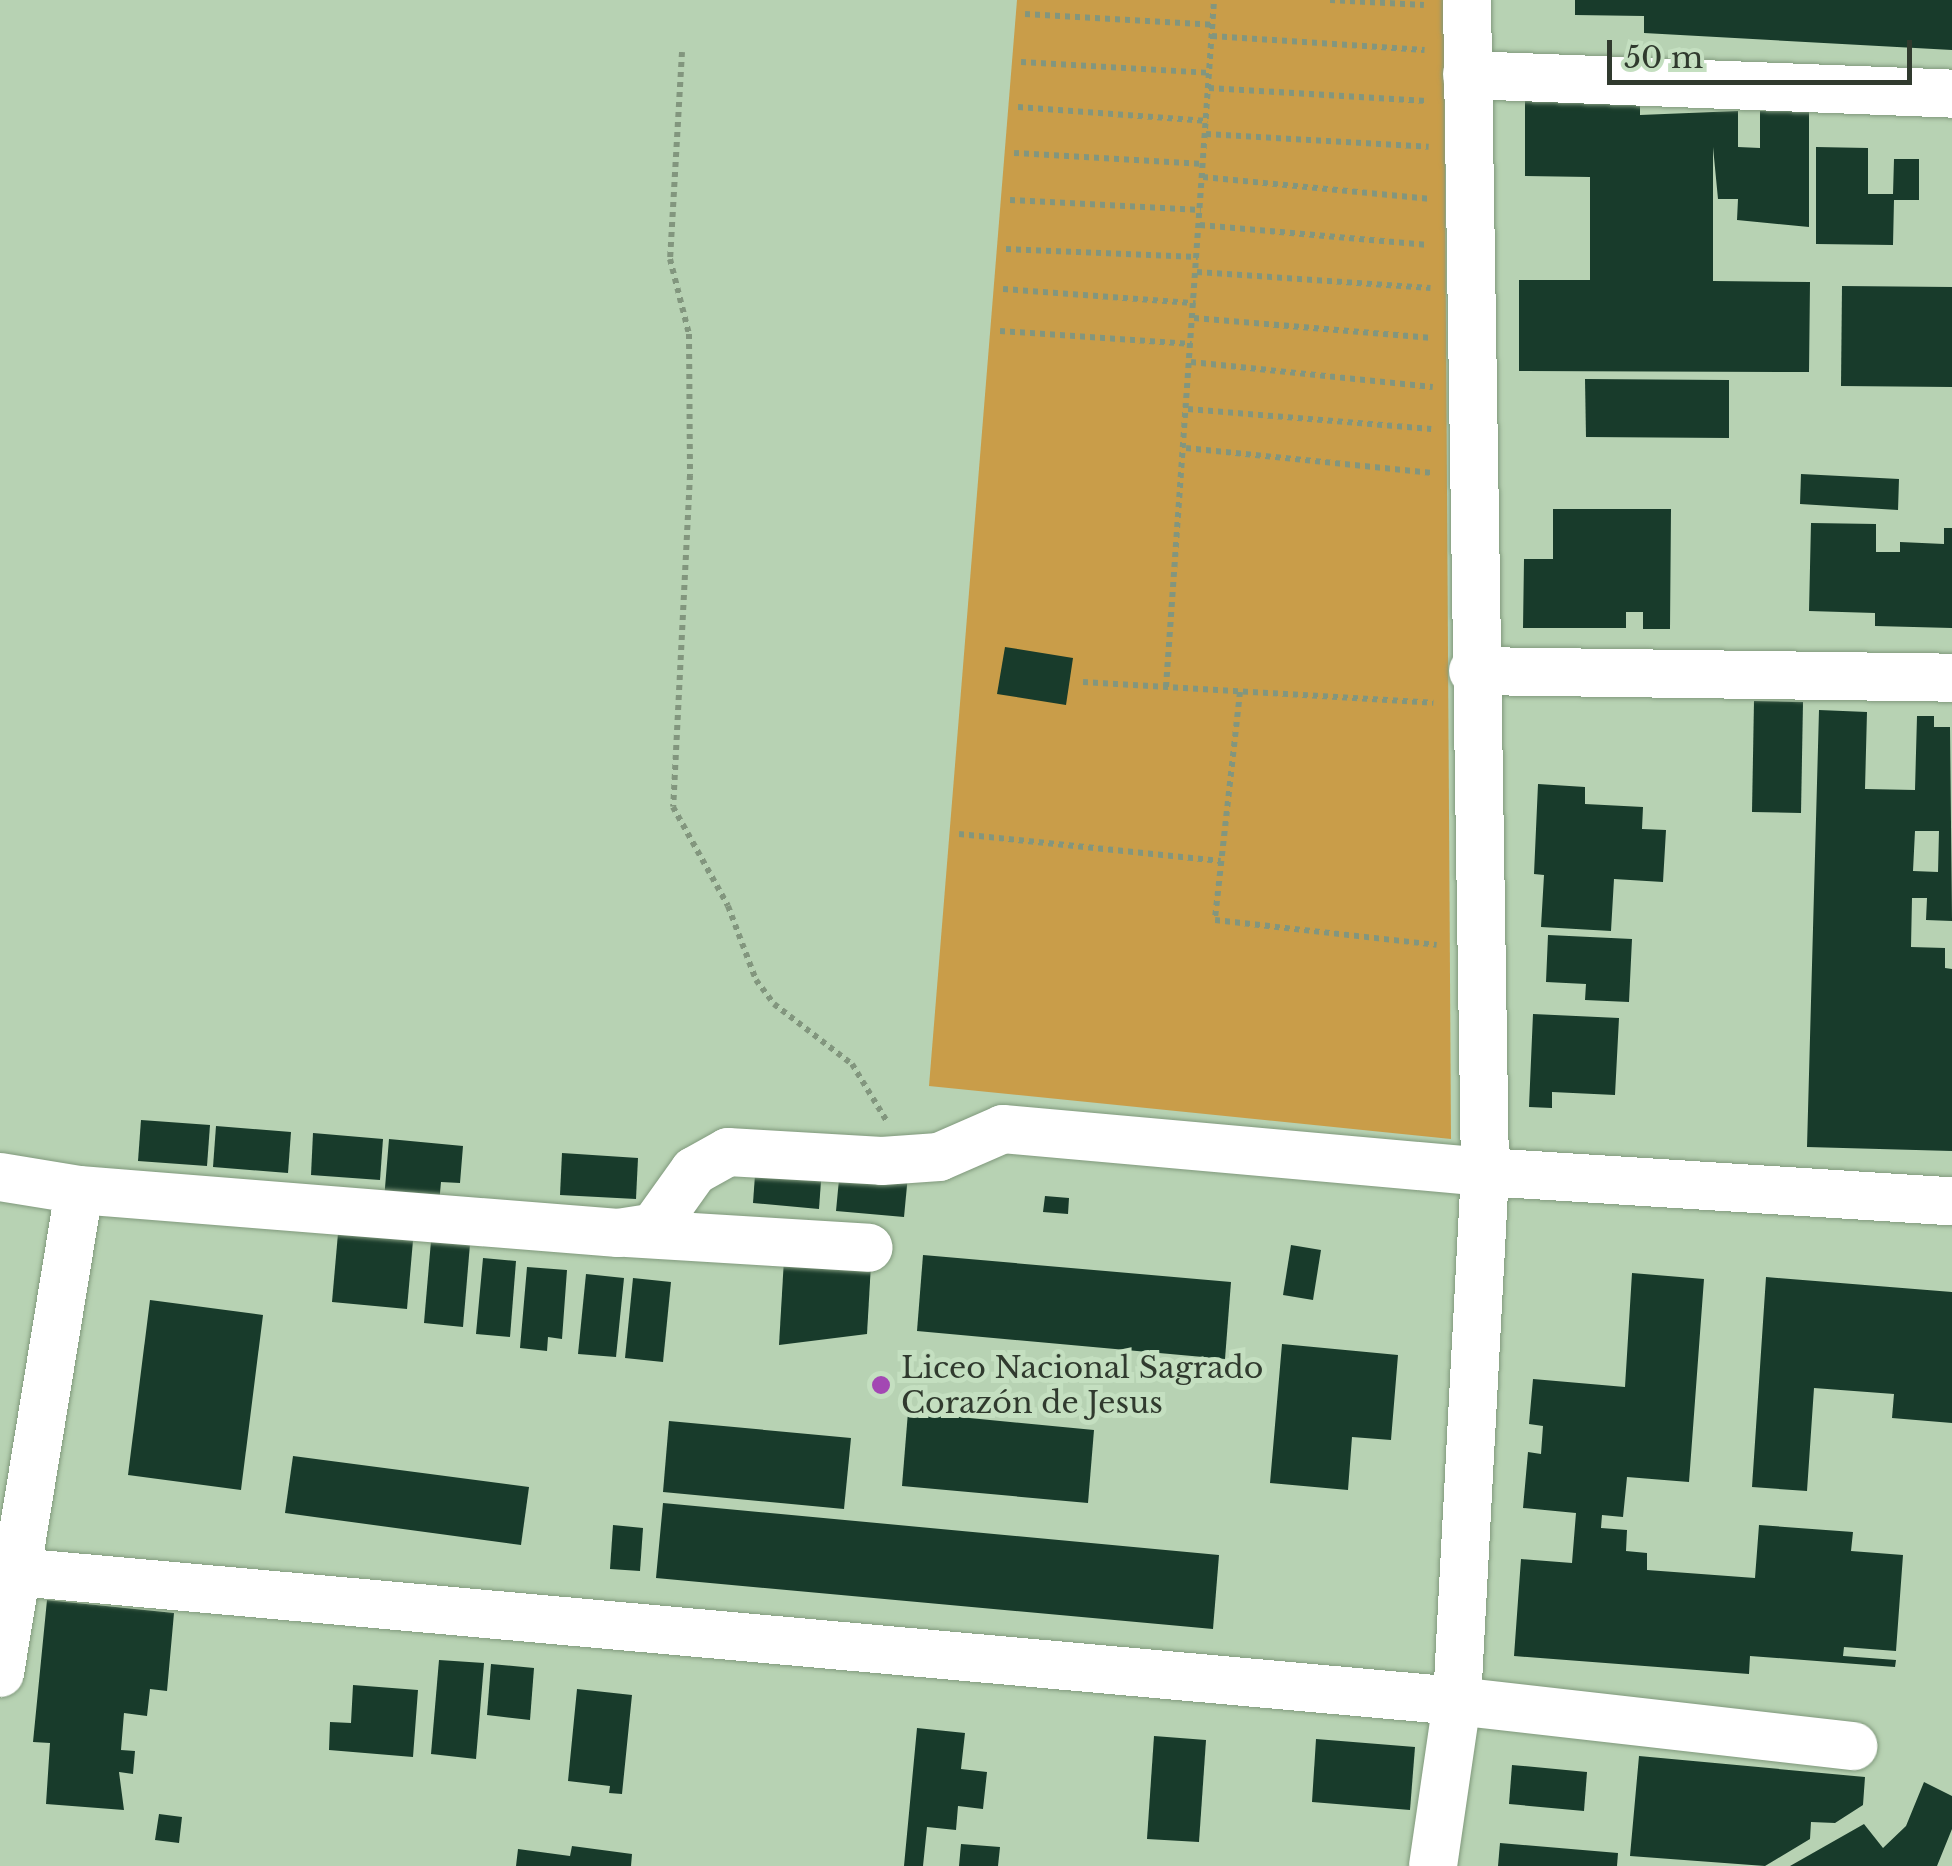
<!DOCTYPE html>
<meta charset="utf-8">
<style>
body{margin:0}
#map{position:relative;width:1952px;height:1866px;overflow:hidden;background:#b7d2b3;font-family:"Libre Baskerville",serif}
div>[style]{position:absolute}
.green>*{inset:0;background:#c99d49}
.building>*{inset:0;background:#183b2b}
.path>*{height:6px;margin-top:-3px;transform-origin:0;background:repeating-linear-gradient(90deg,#82967e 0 5px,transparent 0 10px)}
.roads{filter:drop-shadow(0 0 2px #80997c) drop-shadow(0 0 2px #80997c)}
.minor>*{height:48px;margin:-24px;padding:0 24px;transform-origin:24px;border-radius:24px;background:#fff}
.dots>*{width:28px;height:28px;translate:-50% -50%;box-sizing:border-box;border:5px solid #c4dfc0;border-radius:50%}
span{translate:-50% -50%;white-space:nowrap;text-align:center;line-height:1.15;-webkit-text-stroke:10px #c4dfc0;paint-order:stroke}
.poi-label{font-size:30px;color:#303a2e}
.left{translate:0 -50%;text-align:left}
.scale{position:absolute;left:1607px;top:40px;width:305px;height:45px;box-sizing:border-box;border:5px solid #303a2e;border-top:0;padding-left:12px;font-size:30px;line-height:35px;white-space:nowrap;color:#303a2e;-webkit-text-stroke:8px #c4dfc0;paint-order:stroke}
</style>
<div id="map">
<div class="green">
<i style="clip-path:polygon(1017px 0,1444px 0,1451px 1139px,929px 1086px)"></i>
</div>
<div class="building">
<i style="clip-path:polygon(1575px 0,1952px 0,1952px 50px,1644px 33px,1644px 16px,1575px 15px)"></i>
<i style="clip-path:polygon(1525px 91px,1640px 92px,1640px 115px,1738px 111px,1738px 147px,1760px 148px,1760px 111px,1809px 111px,1809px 227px,1737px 220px,1738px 199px,1718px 199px,1713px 147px,1713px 281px,1810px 282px,1809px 372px,1519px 371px,1519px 280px,1590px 280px,1590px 177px,1525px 176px)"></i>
<i style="clip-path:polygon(1816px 147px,1868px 148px,1868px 194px,1893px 194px,1894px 159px,1919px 159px,1919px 200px,1894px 200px,1893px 245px,1816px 244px)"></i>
<i style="clip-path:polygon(1842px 286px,1952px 287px,1952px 387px,1841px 386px)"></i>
<i style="clip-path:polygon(1585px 379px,1729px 380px,1729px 438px,1586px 437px)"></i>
<i style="clip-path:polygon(1801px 474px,1899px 479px,1898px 510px,1800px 504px)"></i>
<i style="clip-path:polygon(1553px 509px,1671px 509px,1670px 629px,1643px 629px,1643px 612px,1626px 612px,1626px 628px,1523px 628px,1524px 559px,1553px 559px)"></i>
<i style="clip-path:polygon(1811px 523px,1876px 524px,1876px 552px,1900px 552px,1900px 542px,1944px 544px,1944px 528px,1952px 528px,1952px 628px,1875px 626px,1875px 613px,1809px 611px)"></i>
<i style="clip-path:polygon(1005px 647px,1073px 658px,1066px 705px,997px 694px)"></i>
<i style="clip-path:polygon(1754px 701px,1803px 702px,1801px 813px,1752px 812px)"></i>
<i style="clip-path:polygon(evenodd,1819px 710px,1867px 712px,1865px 789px,1915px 790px,1917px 716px,1934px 716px,1934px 727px,1950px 727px,1952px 921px,1926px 920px,1927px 898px,1912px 898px,1911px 947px,1945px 948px,1945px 968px,1952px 969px,1952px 1151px,1807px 1147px,1819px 710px,1915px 831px,1939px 831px,1938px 872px,1913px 871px,1915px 831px)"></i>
<i style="clip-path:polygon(1538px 784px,1585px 787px,1585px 804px,1643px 807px,1642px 829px,1666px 830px,1663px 882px,1614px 879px,1611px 931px,1541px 927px,1544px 875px,1534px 874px)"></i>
<i style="clip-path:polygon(1548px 935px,1632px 939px,1629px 1002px,1585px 1000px,1586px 984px,1546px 982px)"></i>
<i style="clip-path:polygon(1533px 1014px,1619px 1018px,1615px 1095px,1552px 1092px,1552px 1108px,1529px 1107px)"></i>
<i style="clip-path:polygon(141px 1120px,210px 1125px,207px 1166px,138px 1161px)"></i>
<i style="clip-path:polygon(216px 1126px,291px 1132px,288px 1173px,213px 1167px)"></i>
<i style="clip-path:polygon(313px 1133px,383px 1139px,380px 1180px,311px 1175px)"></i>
<i style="clip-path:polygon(389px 1139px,463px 1146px,460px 1183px,441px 1182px,439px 1204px,384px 1200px)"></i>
<i style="clip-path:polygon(562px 1153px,638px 1158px,636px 1199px,560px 1195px)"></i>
<i style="clip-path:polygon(756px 1161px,822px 1167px,819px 1209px,753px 1203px)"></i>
<i style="clip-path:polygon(840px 1169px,908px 1175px,904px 1217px,836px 1211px)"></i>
<i style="clip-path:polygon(1045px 1196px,1069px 1198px,1068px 1214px,1043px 1212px)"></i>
<i style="clip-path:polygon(339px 1222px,414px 1229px,407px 1309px,332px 1302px)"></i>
<i style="clip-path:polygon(431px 1241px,470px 1244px,463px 1327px,424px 1323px)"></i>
<i style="clip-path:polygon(1291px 1245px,1321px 1250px,1313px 1300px,1283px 1295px)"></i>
<i style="clip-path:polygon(923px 1255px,1231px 1282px,1225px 1359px,917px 1331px)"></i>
<i style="clip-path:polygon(483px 1258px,516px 1261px,510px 1337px,476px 1334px)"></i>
<i style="clip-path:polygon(784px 1259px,871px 1264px,867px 1334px,779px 1345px)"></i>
<i style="clip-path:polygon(527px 1267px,567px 1270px,562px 1339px,548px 1337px,547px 1351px,520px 1348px)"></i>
<i style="clip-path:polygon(1632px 1273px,1704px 1279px,1689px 1482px,1627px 1477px,1623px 1517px,1602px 1515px,1601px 1528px,1627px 1530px,1626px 1551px,1647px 1553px,1647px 1570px,1755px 1578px,1759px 1525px,1853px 1532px,1851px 1551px,1903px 1555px,1896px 1651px,1844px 1647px,1843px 1656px,1896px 1660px,1895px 1667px,1750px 1656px,1749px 1674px,1514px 1656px,1521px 1559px,1572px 1563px,1576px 1513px,1523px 1508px,1528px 1452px,1541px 1454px,1543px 1426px,1529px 1424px,1533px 1379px,1625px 1387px)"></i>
<i style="clip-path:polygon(586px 1274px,624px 1278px,616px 1357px,578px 1354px)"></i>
<i style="clip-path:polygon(1766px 1277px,1952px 1292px,1952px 1423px,1892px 1418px,1894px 1394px,1814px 1388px,1807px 1491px,1752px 1487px)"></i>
<i style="clip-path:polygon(633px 1278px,671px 1282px,663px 1362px,625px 1358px)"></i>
<i style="clip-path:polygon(150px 1300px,263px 1315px,241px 1490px,128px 1475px)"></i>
<i style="clip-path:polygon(1282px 1344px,1398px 1355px,1391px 1440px,1352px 1437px,1348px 1490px,1270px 1483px)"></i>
<i style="clip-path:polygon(908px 1412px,1094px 1430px,1088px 1503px,902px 1486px)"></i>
<i style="clip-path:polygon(669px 1421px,851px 1438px,844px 1509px,663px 1492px)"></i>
<i style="clip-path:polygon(293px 1456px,529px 1487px,521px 1545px,285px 1513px)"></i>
<i style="clip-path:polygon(663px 1503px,1219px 1555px,1213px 1629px,656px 1578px)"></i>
<i style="clip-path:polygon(613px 1525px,643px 1528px,640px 1571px,610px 1569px)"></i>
<i style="clip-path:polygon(47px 1600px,174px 1613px,167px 1691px,150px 1689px,147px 1716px,124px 1713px,121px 1750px,135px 1751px,133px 1774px,119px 1772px,124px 1810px,46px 1804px,50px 1743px,33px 1742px)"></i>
<i style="clip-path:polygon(439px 1660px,484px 1663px,476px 1759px,431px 1754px)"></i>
<i style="clip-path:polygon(491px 1664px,534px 1668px,530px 1720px,487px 1715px)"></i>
<i style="clip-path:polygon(353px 1685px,418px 1690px,413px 1757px,329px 1750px,330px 1722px,351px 1723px)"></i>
<i style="clip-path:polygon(577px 1689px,632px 1695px,622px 1794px,609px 1793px,610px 1786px,568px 1781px)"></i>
<i style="clip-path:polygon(917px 1728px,965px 1733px,961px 1769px,987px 1772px,983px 1809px,958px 1806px,956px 1830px,927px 1827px,923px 1866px,904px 1866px)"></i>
<i style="clip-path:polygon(1154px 1736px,1206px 1740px,1199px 1842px,1147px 1839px)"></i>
<i style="clip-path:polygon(1316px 1739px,1415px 1747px,1410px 1810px,1312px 1802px)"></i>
<i style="clip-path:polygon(1639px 1756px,1865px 1777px,1863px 1805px,1835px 1823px,1811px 1822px,1810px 1839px,1765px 1866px,1630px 1856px)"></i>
<i style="clip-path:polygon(1512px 1765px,1587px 1772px,1584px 1811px,1509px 1804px)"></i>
<i style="clip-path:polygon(1924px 1782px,1952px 1796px,1952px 1829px,1937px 1866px,1790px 1866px,1864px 1824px,1883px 1848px,1906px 1826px)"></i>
<i style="clip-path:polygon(159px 1814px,182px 1817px,179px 1843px,155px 1840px)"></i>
<i style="clip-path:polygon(1500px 1843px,1618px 1853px,1617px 1866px,1498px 1866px)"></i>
<i style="clip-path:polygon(961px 1844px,1000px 1847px,998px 1866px,959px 1866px)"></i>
<i style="clip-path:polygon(572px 1846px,632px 1854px,631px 1866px,516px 1866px,518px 1849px,570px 1856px)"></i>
</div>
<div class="path">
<i style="left:1330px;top:0;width:94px;rotate:3deg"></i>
<i style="left:1025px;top:14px;width:188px;rotate:3.3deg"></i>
<i style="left:1212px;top:36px;width:213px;rotate:3.8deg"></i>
<i style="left:682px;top:52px;width:207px;rotate:93.3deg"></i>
<i style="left:670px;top:259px;width:77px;rotate:75.8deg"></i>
<i style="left:689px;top:334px;width:141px;rotate:89.6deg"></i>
<i style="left:690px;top:475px;width:332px;rotate:92.9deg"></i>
<i style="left:673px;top:807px;width:113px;rotate:60.9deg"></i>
<i style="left:728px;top:906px;width:79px;rotate:69.3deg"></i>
<i style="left:756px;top:980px;width:30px;rotate:53deg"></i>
<i style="left:774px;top:1004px;width:98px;rotate:37.6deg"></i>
<i style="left:852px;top:1064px;width:66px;rotate:58.7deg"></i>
<i style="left:1021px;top:62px;width:189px;rotate:3.3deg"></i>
<i style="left:1209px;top:88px;width:218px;rotate:3.4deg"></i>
<i style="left:1018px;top:107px;width:190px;rotate:4.2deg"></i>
<i style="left:1206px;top:134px;width:223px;rotate:3.3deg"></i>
<i style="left:1014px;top:153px;width:190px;rotate:3.3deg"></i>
<i style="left:1203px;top:177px;width:229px;rotate:5.5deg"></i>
<i style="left:1010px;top:200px;width:191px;rotate:3deg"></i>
<i style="left:1200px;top:225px;width:229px;rotate:5deg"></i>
<i style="left:1006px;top:249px;width:192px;rotate:2.4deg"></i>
<i style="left:1197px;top:272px;width:234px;rotate:3.9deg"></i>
<i style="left:1003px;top:289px;width:193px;rotate:4.2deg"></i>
<i style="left:1194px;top:318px;width:239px;rotate:4.8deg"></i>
<i style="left:1000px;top:331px;width:192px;rotate:3.9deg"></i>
<i style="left:1191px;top:362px;width:243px;rotate:5.9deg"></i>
<i style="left:1188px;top:409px;width:244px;rotate:4.7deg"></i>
<i style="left:1186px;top:448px;width:248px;rotate:5.8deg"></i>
<i style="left:1083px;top:682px;width:351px;rotate:3.4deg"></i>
<i style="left:1166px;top:687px;width:689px;rotate:-86deg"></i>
<i style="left:1240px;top:692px;width:229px;rotate:96.3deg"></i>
<i style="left:1215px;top:920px;width:223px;rotate:6.4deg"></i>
<i style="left:959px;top:834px;width:263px;rotate:5.9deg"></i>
</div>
<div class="roads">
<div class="minor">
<i style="left:1467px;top:75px;width:485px;rotate:2.2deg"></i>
<i style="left:1473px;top:671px;width:479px;rotate:0.8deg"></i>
<i style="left:0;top:1177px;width:80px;rotate:9.3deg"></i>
<i style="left:79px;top:1190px;width:541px;rotate:4.56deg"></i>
<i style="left:618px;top:1233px;width:36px;rotate:-9deg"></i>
<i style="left:654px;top:1227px;width:69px;rotate:-54.5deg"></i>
<i style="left:694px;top:1171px;width:39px;rotate:-29deg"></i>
<i style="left:728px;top:1152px;width:154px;rotate:3.3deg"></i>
<i style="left:882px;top:1161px;width:57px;rotate:-4deg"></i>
<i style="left:939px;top:1157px;width:70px;rotate:-23.6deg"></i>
<i style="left:1003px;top:1129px;width:484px;rotate:5.1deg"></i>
<i style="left:1485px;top:1172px;width:468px;rotate:3.6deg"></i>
<i style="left:627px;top:1233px;width:242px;rotate:3.5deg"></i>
<i style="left:17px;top:1572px;width:1446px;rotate:5.12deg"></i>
<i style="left:1457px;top:1701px;width:399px;rotate:6.5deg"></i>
<i style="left:0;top:1673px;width:489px;rotate:-80.7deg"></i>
<i style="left:1433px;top:1866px;width:167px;rotate:-81.7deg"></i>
<i style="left:1457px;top:1701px;width:530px;rotate:-86.97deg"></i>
<i style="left:1485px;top:1172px;width:1172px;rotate:-90.88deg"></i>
</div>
</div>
<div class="dots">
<i style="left:881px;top:1385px;background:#a348b3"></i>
</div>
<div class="poi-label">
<span class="left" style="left:901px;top:1385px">Liceo Nacional Sagrado<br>Corazón de Jesus</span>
</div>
<div class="scale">50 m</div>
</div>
